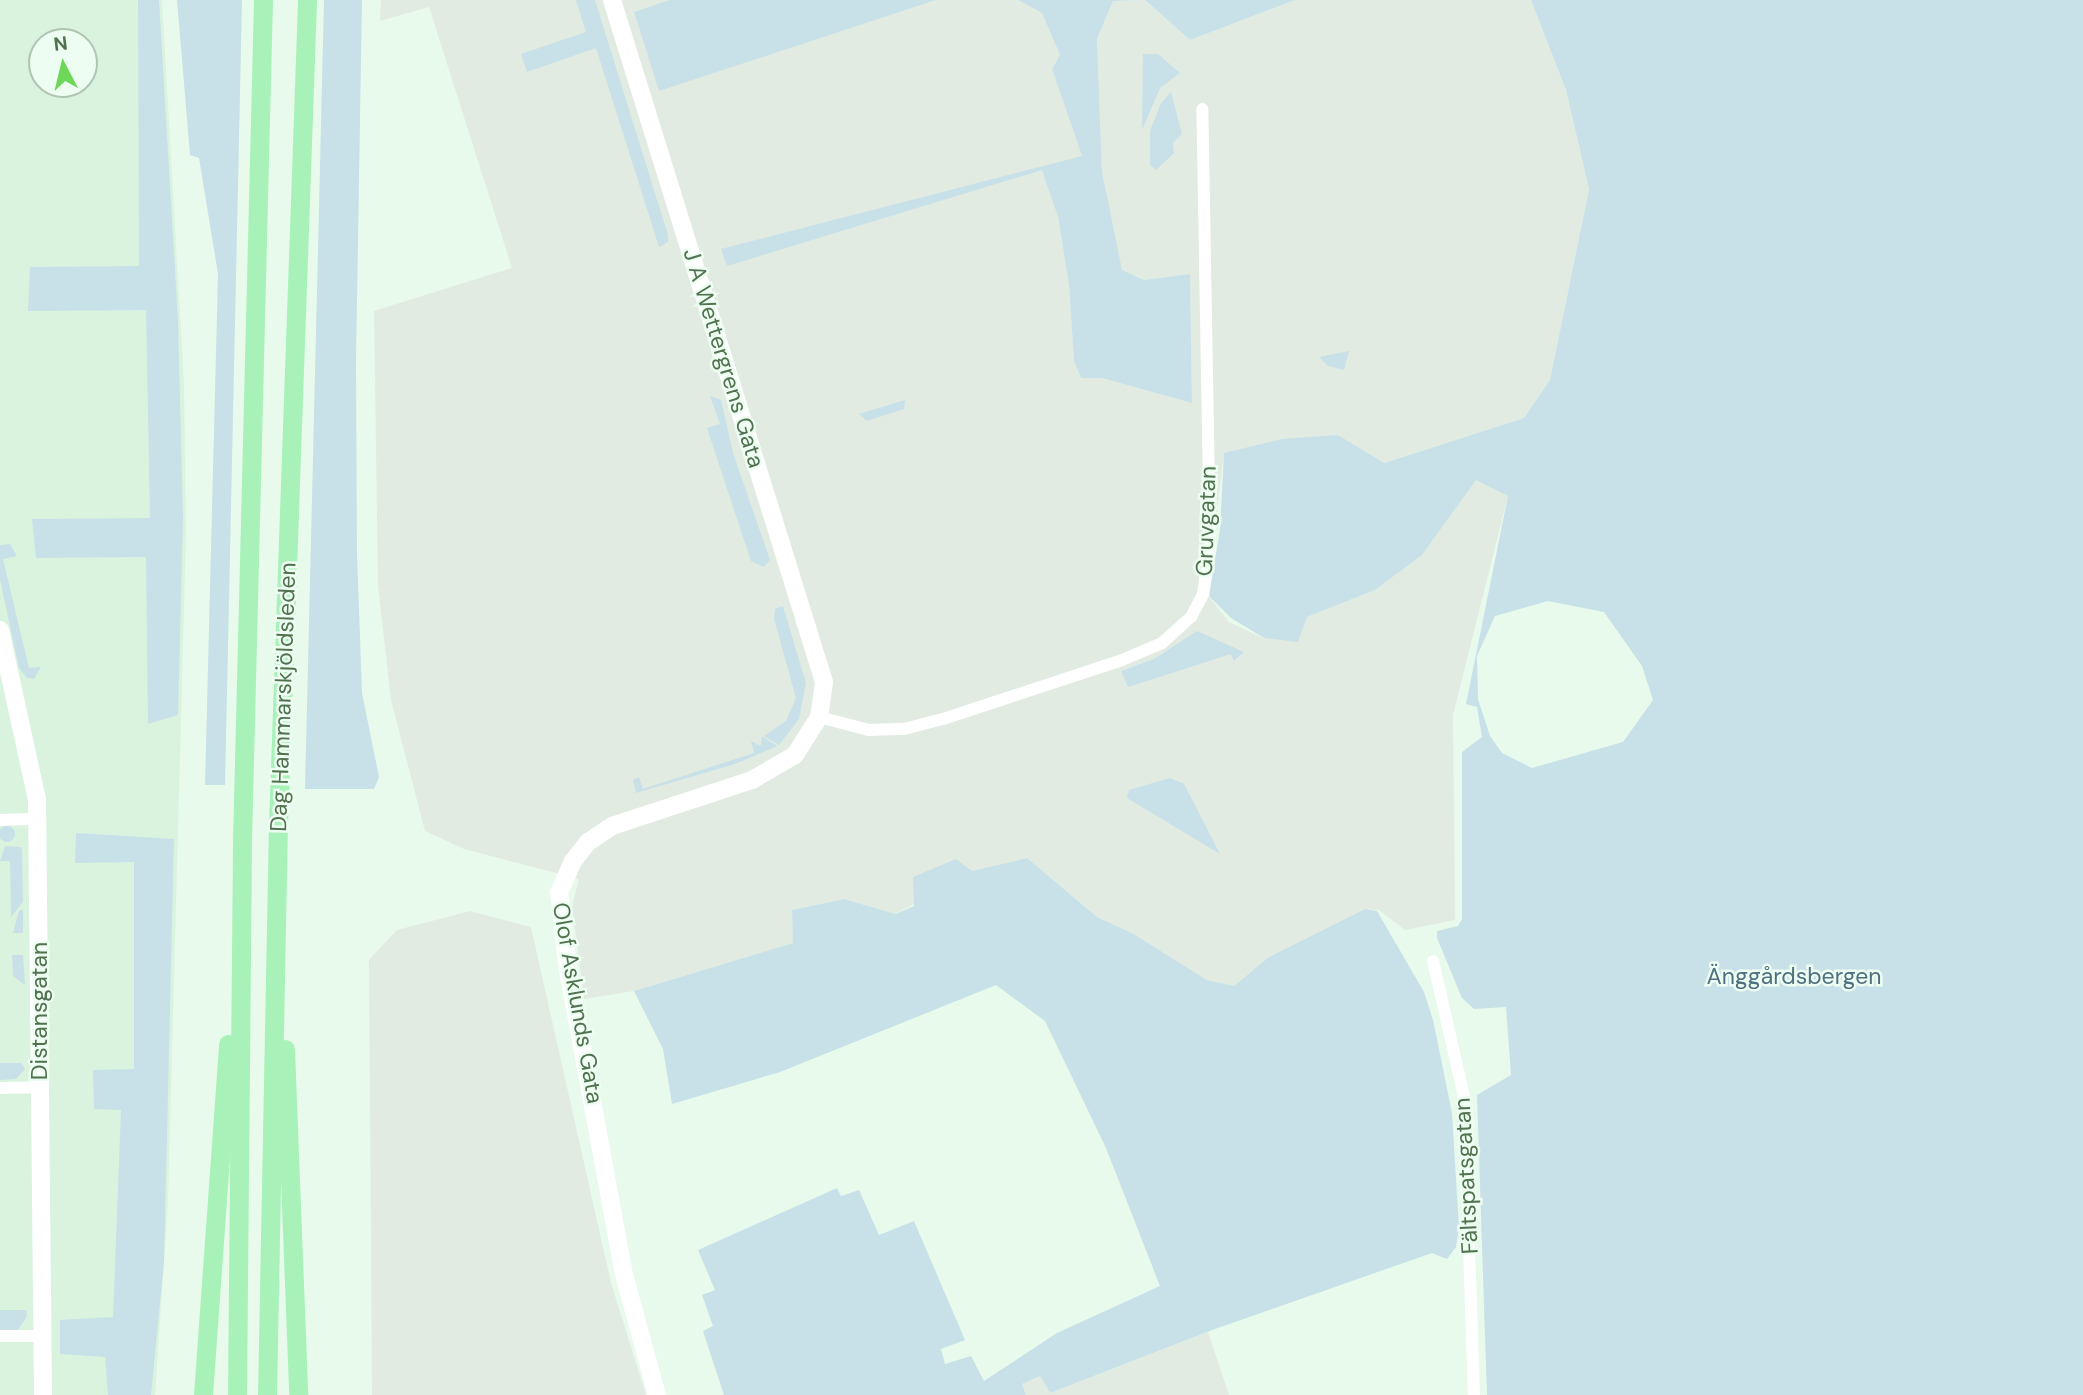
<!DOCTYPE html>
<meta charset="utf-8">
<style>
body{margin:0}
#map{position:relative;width:2083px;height:1395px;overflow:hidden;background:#e8faec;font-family:"DM Sans",sans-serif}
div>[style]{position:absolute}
.residential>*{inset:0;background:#daf3df}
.industrial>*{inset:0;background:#e1ebe2}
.green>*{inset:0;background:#c8e0e7}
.round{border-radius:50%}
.street>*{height:12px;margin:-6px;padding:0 6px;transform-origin:6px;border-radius:6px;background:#fff}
.secondary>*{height:18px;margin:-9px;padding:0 9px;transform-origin:9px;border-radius:9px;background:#fff}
.primary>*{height:19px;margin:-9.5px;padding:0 9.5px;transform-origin:9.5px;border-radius:9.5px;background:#a8f2ba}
span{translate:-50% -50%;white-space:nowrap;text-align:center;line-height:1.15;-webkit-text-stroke:5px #eefdf2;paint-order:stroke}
.street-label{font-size:23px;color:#50724f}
.park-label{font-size:23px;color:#4e7182}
.north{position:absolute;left:28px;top:28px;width:70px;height:70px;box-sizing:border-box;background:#eefdf2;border:2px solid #afc5b1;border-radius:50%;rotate:353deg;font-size:19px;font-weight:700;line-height:28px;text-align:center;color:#50724f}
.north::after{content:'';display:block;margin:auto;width:24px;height:32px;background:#6ed75a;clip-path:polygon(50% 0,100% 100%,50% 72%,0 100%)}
</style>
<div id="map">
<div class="residential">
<i style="clip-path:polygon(evenodd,0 0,162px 0,184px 384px,186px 533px,168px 1202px,155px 1395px,0 1395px,0 0,42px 42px,84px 42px,84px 84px,42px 84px,42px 42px)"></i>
</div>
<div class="industrial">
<i style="clip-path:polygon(381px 0,669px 0,634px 12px,659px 90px,936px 0,1018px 0,1042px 13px,1060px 55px,1052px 69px,1082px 156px,1043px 170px,1058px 217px,1069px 285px,1074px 361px,1081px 378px,1102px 378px,1192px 403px,1190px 274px,1144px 280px,1122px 270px,1110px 222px,1102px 171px,1097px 39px,1113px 1px,1145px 0,1190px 40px,1295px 0,1531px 0,1566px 90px,1589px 189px,1550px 380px,1524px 418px,1383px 463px,1338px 435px,1224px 453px,1207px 594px,1229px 622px,1263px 638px,1298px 641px,1307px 617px,1375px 590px,1422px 555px,1476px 479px,1508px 496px,1453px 715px,1455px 920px,1405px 930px,1379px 910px,1365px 909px,1269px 957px,1234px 986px,1207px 980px,1132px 933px,1097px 917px,1027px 858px,972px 871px,896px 914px,844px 899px,792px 910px,793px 943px,634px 991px,584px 999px,572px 906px,579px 879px,464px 849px,425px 831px,391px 700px,378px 585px,374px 311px,512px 268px,429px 7px,380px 21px)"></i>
<i style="clip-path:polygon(470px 911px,531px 927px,611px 1283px,646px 1395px,372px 1395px,369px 960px,397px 930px)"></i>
<i style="clip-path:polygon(1208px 1332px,1229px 1395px,1026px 1395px,1022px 1384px,1040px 1376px,1050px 1393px)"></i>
</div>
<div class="green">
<i style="clip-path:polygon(138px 0,159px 0,178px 320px,183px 518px,178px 715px,148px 724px,146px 557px,36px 558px,32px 519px,150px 518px,146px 310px,28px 311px,30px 267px,139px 266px)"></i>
<i style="clip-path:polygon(177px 0,242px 0,225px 785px,205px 785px,218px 274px,199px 158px,190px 155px)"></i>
<i style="clip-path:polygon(324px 0,362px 0,356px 361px,357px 555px,362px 693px,379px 777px,374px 789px,305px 789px)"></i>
<i style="clip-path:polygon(576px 0,595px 0,668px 235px,668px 242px,659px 247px,596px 48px,527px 72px,521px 54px,586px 32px)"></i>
<i style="clip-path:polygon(669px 0,936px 0,659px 91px,634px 12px)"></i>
<i style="clip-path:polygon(1018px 0,1141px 0,1113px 1px,1097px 39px,1102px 172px,1122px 270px,1144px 280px,1190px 274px,1192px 403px,1102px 378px,1081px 378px,1074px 361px,1069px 285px,1058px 217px,1042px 170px,727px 266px,721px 249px,1082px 156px,1052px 69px,1060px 55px,1042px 13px)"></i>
<i style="clip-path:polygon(1145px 0,1295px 0,1190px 40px)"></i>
<i style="clip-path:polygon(evenodd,1531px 0,2083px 0,2083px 1395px,1487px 1395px,1477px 1095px,1511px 1075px,1506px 1007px,1474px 1009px,1462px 998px,1437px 938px,1437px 931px,1458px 926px,1462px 919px,1462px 752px,1482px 737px,1477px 707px,1466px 704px,1508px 496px,1476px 480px,1422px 555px,1375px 590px,1307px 617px,1298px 642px,1264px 638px,1231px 618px,1209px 596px,1220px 530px,1224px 453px,1282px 439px,1338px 435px,1384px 463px,1524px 418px,1550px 380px,1589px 189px,1566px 90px,1531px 0,1548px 601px,1604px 612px,1642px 666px,1653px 700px,1623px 742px,1532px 768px,1502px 753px,1490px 736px,1478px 699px,1477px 656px,1495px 616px,1548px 601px)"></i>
<i style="clip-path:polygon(1143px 54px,1158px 54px,1180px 73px,1160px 88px,1142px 130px)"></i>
<i style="clip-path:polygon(1171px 92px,1182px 134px,1173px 143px,1174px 153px,1156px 170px,1150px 165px,1150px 131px,1161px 103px)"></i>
<i style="clip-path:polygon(1349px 351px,1344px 370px,1328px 366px,1319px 357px)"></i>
<i style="clip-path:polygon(710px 396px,721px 400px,733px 453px,770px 560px,764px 567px,751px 561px,707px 428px,720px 424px)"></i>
<i style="clip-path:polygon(905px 400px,904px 409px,867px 421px,859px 414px)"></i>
<i style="clip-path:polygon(10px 544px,17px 556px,3px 559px,29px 668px,41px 667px,34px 679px,27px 678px,19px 668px,0 580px,0 545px)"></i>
<i style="clip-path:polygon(783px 606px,806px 683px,799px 719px,779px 745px,764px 736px,786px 721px,796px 698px,774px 619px,775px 609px)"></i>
<i style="clip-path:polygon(1197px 631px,1244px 652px,1234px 661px,1231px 654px,1128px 687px,1121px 671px,1154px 659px)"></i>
<i style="clip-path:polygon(762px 736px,777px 746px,735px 764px,636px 793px,633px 780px,639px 777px,643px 789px,754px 753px,751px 741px,761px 746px)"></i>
<i style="clip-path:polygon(1170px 778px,1184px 784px,1220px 854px,1127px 798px,1129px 790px)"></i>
<i class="round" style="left:-1px;top:826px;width:16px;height:16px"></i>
<i style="clip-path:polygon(76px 833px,174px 839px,164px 1262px,151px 1395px,108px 1395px,105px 1357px,60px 1354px,60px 1320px,113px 1317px,121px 1110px,94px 1109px,93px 1070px,134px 1069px,134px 862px,75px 863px)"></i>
<i style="clip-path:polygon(5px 846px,21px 847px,22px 851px,23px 902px,11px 917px,10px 861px,0 861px)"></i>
<i style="clip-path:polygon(1027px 858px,1097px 917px,1132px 933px,1207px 980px,1234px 986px,1269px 957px,1365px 909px,1377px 911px,1424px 992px,1433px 1020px,1452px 1113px,1459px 1228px,1456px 1247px,1447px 1259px,1432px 1253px,1215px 1329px,1050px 1393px,1040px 1376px,1022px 1384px,1026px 1395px,724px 1395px,703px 1331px,713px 1326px,702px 1295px,715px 1290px,698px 1250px,837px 1188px,841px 1196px,859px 1190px,879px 1235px,914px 1221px,965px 1340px,941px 1349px,945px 1364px,971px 1356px,984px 1381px,1057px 1333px,1160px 1286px,1106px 1148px,1045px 1021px,996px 985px,780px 1072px,672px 1104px,663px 1049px,634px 991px,793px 943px,792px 910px,844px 899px,896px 914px,914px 906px,913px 877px,956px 859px,972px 871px)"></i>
<i style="clip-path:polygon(23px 909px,23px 933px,13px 933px,19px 911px)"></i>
<i style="clip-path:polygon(12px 955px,23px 955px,25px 985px,13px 976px)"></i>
<i style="clip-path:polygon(0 1063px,21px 1063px,25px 1069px,16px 1079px,0 1080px)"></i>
<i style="clip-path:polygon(0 1310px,26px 1310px,27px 1316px,18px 1330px,0 1330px)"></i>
</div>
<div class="street">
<i style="left:819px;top:717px;width:52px;rotate:14.6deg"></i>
<i style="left:869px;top:730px;width:35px;rotate:-2deg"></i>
<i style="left:904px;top:729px;width:40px;rotate:-14.4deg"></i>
<i style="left:943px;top:719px;width:188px;rotate:-18.2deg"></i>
<i style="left:1122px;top:660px;width:43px;rotate:-23deg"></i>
<i style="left:1162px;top:643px;width:39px;rotate:-42deg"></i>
<i style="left:1191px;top:617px;width:26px;rotate:-62deg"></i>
<i style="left:1203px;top:594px;width:48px;rotate:-81.5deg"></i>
<i style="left:1210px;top:547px;width:438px;rotate:-91deg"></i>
<i style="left:0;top:820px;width:38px;rotate:-2deg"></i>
<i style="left:1433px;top:961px;width:139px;rotate:77.1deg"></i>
<i style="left:1464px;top:1096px;width:299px;rotate:88.1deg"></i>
<i style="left:0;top:1088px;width:39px;rotate:-1deg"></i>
<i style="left:0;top:1336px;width:42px"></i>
</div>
<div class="secondary">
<i style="left:612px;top:0;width:714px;rotate:72.73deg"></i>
<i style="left:824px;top:682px;width:35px;rotate:98deg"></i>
<i style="left:819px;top:717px;width:45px;rotate:122.3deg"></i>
<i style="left:795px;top:755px;width:50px;rotate:149.8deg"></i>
<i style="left:752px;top:780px;width:147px;rotate:161.8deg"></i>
<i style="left:612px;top:826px;width:29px;rotate:146deg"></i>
<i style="left:588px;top:842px;width:24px;rotate:128deg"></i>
<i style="left:573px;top:861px;width:34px;rotate:114deg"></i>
<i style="left:559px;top:892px;width:79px;rotate:83.4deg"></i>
<i style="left:568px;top:970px;width:306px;rotate:79.6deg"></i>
<i style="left:623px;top:1271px;width:129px;rotate:74.7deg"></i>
<i style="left:0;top:630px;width:173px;rotate:77.7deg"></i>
<i style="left:37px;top:799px;width:596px;rotate:89.42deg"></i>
</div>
<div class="primary">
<i style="left:285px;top:1049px;width:346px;rotate:87.8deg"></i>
<i style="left:203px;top:1395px;width:352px;rotate:-85.9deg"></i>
<i style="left:237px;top:1395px;width:554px;rotate:-89.48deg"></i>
<i style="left:242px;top:841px;width:841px;rotate:-88.57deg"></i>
<i style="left:267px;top:1395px;width:571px;rotate:-88.9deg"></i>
<i style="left:278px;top:824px;width:825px;rotate:-87.98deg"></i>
</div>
<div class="street-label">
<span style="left:724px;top:358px;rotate:73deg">J A Wettergrens Gata</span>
<span style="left:1206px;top:521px;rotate:-88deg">Gruvgatan</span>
<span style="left:283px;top:697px;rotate:-88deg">Dag Hammarskjöldsleden</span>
<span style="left:578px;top:1003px;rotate:80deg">Olof Asklunds Gata</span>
<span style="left:39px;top:1011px;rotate:-90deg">Distansgatan</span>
<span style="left:1466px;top:1176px;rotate:-93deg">Fältspatsgatan</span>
</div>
<div class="park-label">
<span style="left:1794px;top:976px">Änggårdsbergen</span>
</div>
<div class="north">N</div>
</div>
